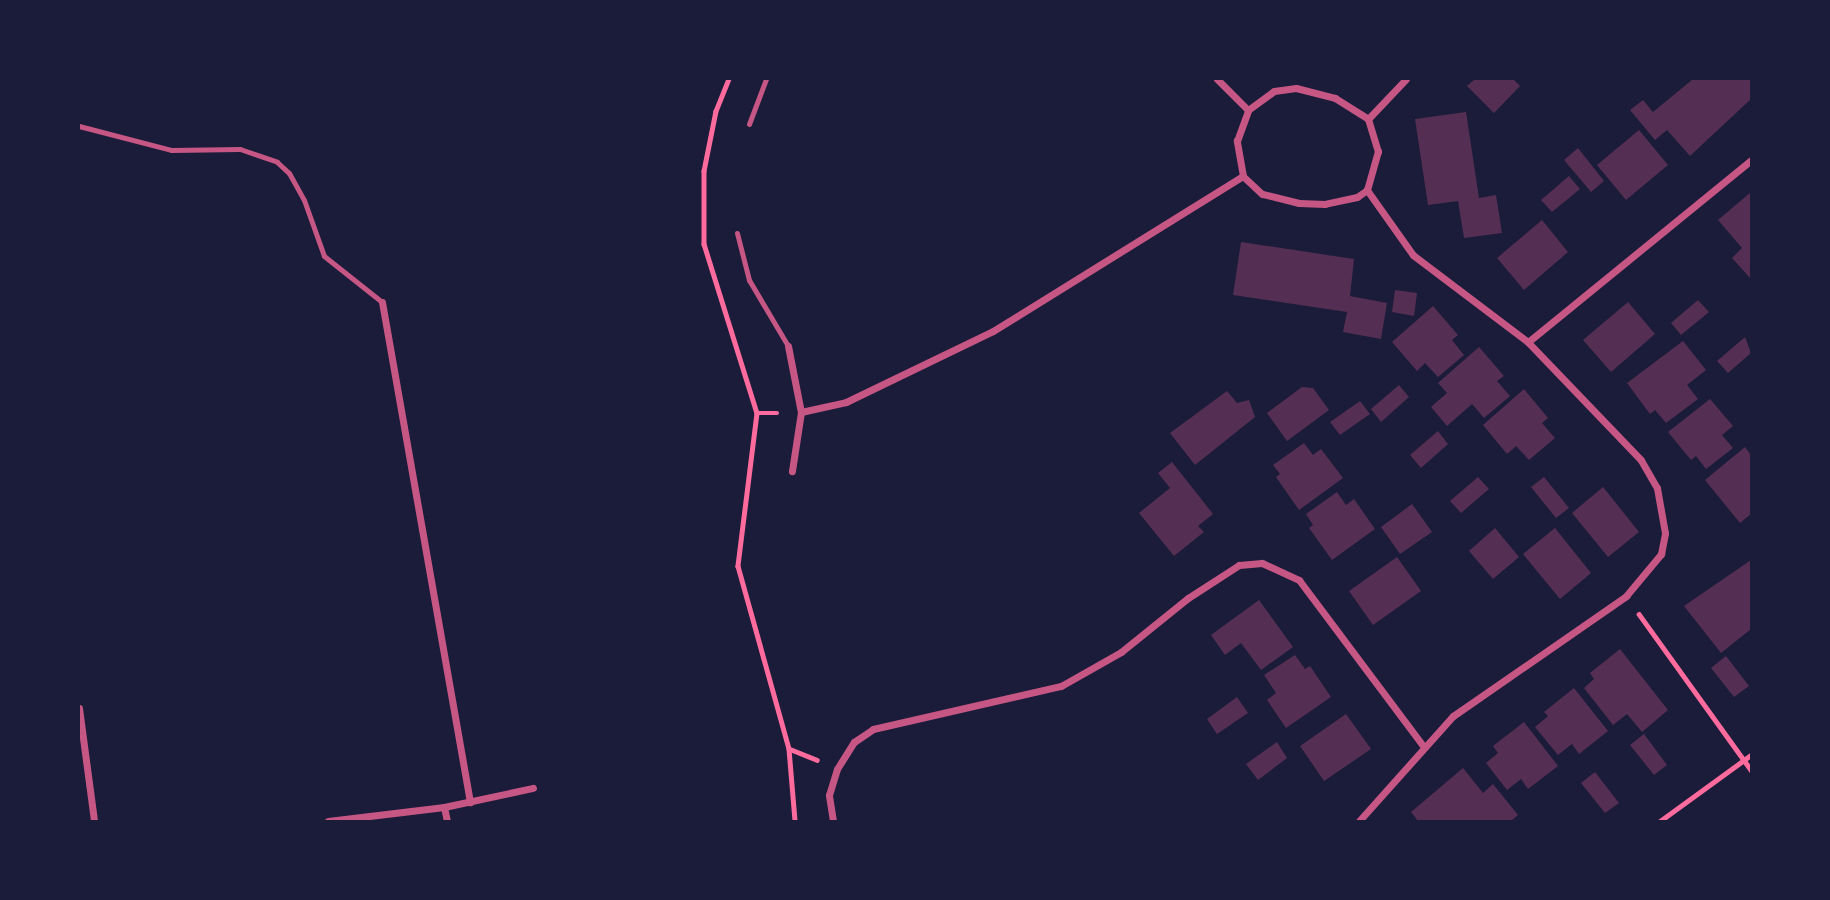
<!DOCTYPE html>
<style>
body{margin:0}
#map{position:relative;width:1830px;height:900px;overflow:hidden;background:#1b1b3a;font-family:"Crimson Pro",serif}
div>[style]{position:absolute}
.building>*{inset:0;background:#542f53}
.path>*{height:4.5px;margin:-2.25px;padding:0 2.25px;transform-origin:2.25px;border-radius:2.25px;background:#ff6b9d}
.service>*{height:5px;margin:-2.5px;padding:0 2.5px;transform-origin:2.5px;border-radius:2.5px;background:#c65784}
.minor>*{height:7px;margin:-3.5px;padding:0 3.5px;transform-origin:3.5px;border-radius:3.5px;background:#c65784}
span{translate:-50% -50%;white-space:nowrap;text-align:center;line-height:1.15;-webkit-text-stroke:7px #1b1b3a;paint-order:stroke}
.frame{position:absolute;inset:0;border:80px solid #1b1b3a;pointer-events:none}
</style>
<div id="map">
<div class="building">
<i style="clip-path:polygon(1475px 79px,1513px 79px,1520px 86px,1494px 113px,1467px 86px)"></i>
<i style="clip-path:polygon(1693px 79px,1751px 79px,1751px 99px,1690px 156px,1667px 130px,1655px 140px,1630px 110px,1643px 100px,1653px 112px)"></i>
<i style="clip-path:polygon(1466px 112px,1479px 198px,1496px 195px,1502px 233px,1464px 238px,1458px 201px,1428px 205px,1415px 119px)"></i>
<i style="clip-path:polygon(1639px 130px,1668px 165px,1626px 200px,1597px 165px)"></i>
<i style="clip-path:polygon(1578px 148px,1604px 181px,1591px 192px,1564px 160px)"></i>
<i style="clip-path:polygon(1569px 176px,1580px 189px,1552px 212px,1541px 200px)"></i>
<i style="clip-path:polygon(1751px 192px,1751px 279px,1732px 258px,1742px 248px,1718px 220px)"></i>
<i style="clip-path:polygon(1542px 220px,1568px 252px,1524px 290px,1497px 258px)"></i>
<i style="clip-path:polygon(1241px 242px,1354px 259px,1350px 296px,1387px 303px,1381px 339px,1343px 332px,1347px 312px,1233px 295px)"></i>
<i style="clip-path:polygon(1395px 290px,1417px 293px,1414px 316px,1392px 312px)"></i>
<i style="clip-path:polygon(1698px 300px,1709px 312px,1681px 335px,1671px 323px)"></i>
<i style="clip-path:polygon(1628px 302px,1655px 334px,1611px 372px,1583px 340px)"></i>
<i style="clip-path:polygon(1433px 306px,1458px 335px,1452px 340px,1464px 355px,1438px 377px,1425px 363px,1417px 371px,1392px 342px)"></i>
<i style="clip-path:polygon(1745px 337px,1751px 353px,1728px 373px,1717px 361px)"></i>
<i style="clip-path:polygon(1683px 341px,1706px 370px,1687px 385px,1698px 399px,1666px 423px,1655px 410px,1650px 414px,1627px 383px)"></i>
<i style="clip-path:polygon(1479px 347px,1504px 376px,1497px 381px,1510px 396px,1484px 418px,1472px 404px,1447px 426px,1431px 407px,1447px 393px,1438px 383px)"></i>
<i style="clip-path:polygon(1399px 385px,1409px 397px,1381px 422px,1371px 409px)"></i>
<i style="clip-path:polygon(1302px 387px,1313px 388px,1329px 410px,1287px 441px,1267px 413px)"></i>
<i style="clip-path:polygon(1524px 389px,1548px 418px,1542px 423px,1555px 438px,1529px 460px,1516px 446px,1507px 454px,1483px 425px)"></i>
<i style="clip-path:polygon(1227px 391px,1237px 403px,1249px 400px,1255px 417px,1195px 465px,1170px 433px)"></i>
<i style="clip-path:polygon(1710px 399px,1733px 426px,1722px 435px,1733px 448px,1706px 469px,1696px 456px,1691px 460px,1668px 432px)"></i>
<i style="clip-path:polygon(1360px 401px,1370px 414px,1340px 435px,1330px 422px)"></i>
<i style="clip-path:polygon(1438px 431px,1448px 444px,1421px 468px,1410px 455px)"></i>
<i style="clip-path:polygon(1304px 443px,1313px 455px,1321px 449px,1343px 478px,1299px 510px,1276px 477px,1280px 474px,1273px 465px)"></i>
<i style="clip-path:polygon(1745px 447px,1751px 455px,1751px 514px,1740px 523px,1705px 480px)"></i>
<i style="clip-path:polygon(1172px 462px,1213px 514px,1198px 526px,1204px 532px,1174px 556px,1139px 513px,1170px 488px,1158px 473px)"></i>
<i style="clip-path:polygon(1478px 477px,1489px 489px,1461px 513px,1450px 501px)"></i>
<i style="clip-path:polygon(1544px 477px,1569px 508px,1556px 518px,1531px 487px)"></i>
<i style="clip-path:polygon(1603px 487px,1639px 532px,1608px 557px,1572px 513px)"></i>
<i style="clip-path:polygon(1337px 492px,1346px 505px,1354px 499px,1375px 529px,1332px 560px,1309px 528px,1313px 525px,1306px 514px)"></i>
<i style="clip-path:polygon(1412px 504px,1432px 532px,1400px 554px,1381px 527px)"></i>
<i style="clip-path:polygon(1495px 528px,1519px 557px,1493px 579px,1469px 551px)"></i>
<i style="clip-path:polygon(1555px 528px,1591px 573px,1560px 599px,1523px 554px)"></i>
<i style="clip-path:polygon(1397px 557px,1421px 591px,1373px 625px,1349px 591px)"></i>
<i style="clip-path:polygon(1751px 560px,1751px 629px,1721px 653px,1684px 606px)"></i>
<i style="clip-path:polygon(1259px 600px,1293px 647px,1261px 670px,1241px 643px,1225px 655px,1211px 635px)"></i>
<i style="clip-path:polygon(1620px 649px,1668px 710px,1642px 732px,1627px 714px,1613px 725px,1584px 688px,1594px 679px,1590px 673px)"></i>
<i style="clip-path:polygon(1295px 655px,1305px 669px,1310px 666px,1331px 697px,1286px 728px,1267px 700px,1276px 693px,1264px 675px)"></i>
<i style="clip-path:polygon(1726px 656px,1749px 686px,1734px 697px,1711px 668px)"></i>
<i style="clip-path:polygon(1574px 688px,1608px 731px,1579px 754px,1572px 744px,1558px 755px,1535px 727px,1548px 716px,1544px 712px)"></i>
<i style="clip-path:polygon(1237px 697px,1248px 713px,1217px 734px,1207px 719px)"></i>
<i style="clip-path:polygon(1346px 714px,1371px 749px,1324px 781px,1300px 746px)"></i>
<i style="clip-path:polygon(1524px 722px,1558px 766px,1528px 789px,1521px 779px,1507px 790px,1486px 763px,1498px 753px,1493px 746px)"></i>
<i style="clip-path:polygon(1644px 734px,1667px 765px,1654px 775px,1630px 745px)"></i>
<i style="clip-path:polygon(1277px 742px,1287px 758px,1258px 780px,1246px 764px)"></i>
<i style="clip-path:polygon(1463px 768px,1483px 793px,1493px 784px,1518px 815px,1511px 821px,1418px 821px,1411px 812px)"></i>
<i style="clip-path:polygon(1595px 772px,1619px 803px,1605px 813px,1581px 783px)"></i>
</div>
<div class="path">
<i style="left:729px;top:79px;width:35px;rotate:112deg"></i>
<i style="left:716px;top:111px;width:61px;rotate:101.3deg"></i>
<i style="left:704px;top:171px;width:73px;rotate:90deg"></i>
<i style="left:704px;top:244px;width:177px;rotate:72.6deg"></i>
<i style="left:757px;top:413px;width:154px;rotate:97.1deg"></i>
<i style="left:738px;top:566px;width:190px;rotate:74.4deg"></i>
<i style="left:789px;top:749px;width:72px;rotate:85.2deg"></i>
<i style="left:757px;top:413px;width:20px"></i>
<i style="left:1639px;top:614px;width:192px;rotate:54.3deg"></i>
<i style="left:790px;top:749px;width:29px;rotate:22deg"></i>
<i style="left:1660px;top:821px;width:112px;rotate:-36deg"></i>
</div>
<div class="service">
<i style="left:749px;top:124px;width:48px;rotate:-69.3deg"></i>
<i style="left:79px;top:126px;width:95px;rotate:14.6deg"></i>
<i style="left:171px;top:150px;width:69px;rotate:-0.8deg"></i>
<i style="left:240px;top:149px;width:39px;rotate:19deg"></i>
<i style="left:277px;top:162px;width:16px;rotate:43deg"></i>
<i style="left:289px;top:173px;width:31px;rotate:61deg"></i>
<i style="left:304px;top:200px;width:59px;rotate:70.3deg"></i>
<i style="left:324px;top:256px;width:74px;rotate:38.4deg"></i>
<i style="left:737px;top:233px;width:49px;rotate:75.7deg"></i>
<i style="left:749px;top:280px;width:77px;rotate:59.4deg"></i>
</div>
<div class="minor">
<i style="left:1217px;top:79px;width:44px;rotate:45deg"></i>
<i style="left:1296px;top:88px;width:40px;rotate:14.4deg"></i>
<i style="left:1335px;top:98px;width:39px;rotate:32deg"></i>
<i style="left:1368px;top:119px;width:34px;rotate:73deg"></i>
<i style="left:1378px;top:151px;width:41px;rotate:105.8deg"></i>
<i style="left:1367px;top:190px;width:12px;rotate:145deg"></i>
<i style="left:1357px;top:197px;width:33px;rotate:168deg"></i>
<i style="left:1325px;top:204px;width:26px;rotate:-178deg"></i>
<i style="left:1299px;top:203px;width:38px;rotate:-166deg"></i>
<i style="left:1262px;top:194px;width:26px;rotate:-137deg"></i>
<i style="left:1243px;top:176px;width:36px;rotate:-100deg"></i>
<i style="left:1237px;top:141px;width:33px;rotate:-70deg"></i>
<i style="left:1248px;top:110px;width:32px;rotate:-36deg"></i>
<i style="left:1274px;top:91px;width:22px;rotate:-8deg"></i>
<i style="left:1368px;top:119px;width:55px;rotate:-46.5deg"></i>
<i style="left:382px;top:302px;width:508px;rotate:80.02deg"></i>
<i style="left:1528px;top:342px;width:288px;rotate:-39.2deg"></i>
<i style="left:788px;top:346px;width:67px;rotate:78.9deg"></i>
<i style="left:801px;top:412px;width:60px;rotate:98.7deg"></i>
<i style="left:801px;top:412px;width:46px;rotate:-12.5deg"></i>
<i style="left:846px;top:402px;width:163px;rotate:-25.8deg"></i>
<i style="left:993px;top:331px;width:294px;rotate:-31.8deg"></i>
<i style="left:79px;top:708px;width:114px;rotate:82.4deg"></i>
<i style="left:444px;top:807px;width:14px;rotate:78deg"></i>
<i style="left:328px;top:821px;width:117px;rotate:-6.9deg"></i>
<i style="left:444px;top:807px;width:91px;rotate:-12.1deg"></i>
<i style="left:833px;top:821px;width:26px;rotate:-99deg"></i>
<i style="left:829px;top:795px;width:27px;rotate:-73deg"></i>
<i style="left:837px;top:769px;width:32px;rotate:-58deg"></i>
<i style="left:854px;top:742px;width:23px;rotate:-34deg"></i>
<i style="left:873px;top:729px;width:193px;rotate:-12.9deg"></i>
<i style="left:1061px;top:686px;width:69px;rotate:-29.5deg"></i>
<i style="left:1121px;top:652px;width:86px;rotate:-38.9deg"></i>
<i style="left:1188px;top:598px;width:61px;rotate:-32.9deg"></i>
<i style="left:1239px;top:565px;width:23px;rotate:-5deg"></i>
<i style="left:1262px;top:563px;width:41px;rotate:24.7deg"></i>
<i style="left:1299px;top:580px;width:207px;rotate:53.2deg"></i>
<i style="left:1359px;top:821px;width:141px;rotate:-48.2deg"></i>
<i style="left:1453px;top:716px;width:211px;rotate:-34.7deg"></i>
<i style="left:1626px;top:596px;width:55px;rotate:-50.2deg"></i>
<i style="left:1661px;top:554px;width:21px;rotate:-79deg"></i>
<i style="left:1665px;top:533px;width:46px;rotate:-100.1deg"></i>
<i style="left:1657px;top:488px;width:32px;rotate:-120deg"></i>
<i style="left:1641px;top:460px;width:163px;rotate:-133.8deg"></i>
<i style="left:1528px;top:342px;width:144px;rotate:-142.9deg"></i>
<i style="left:1413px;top:255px;width:80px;rotate:-125.3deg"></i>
</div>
<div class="frame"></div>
</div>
